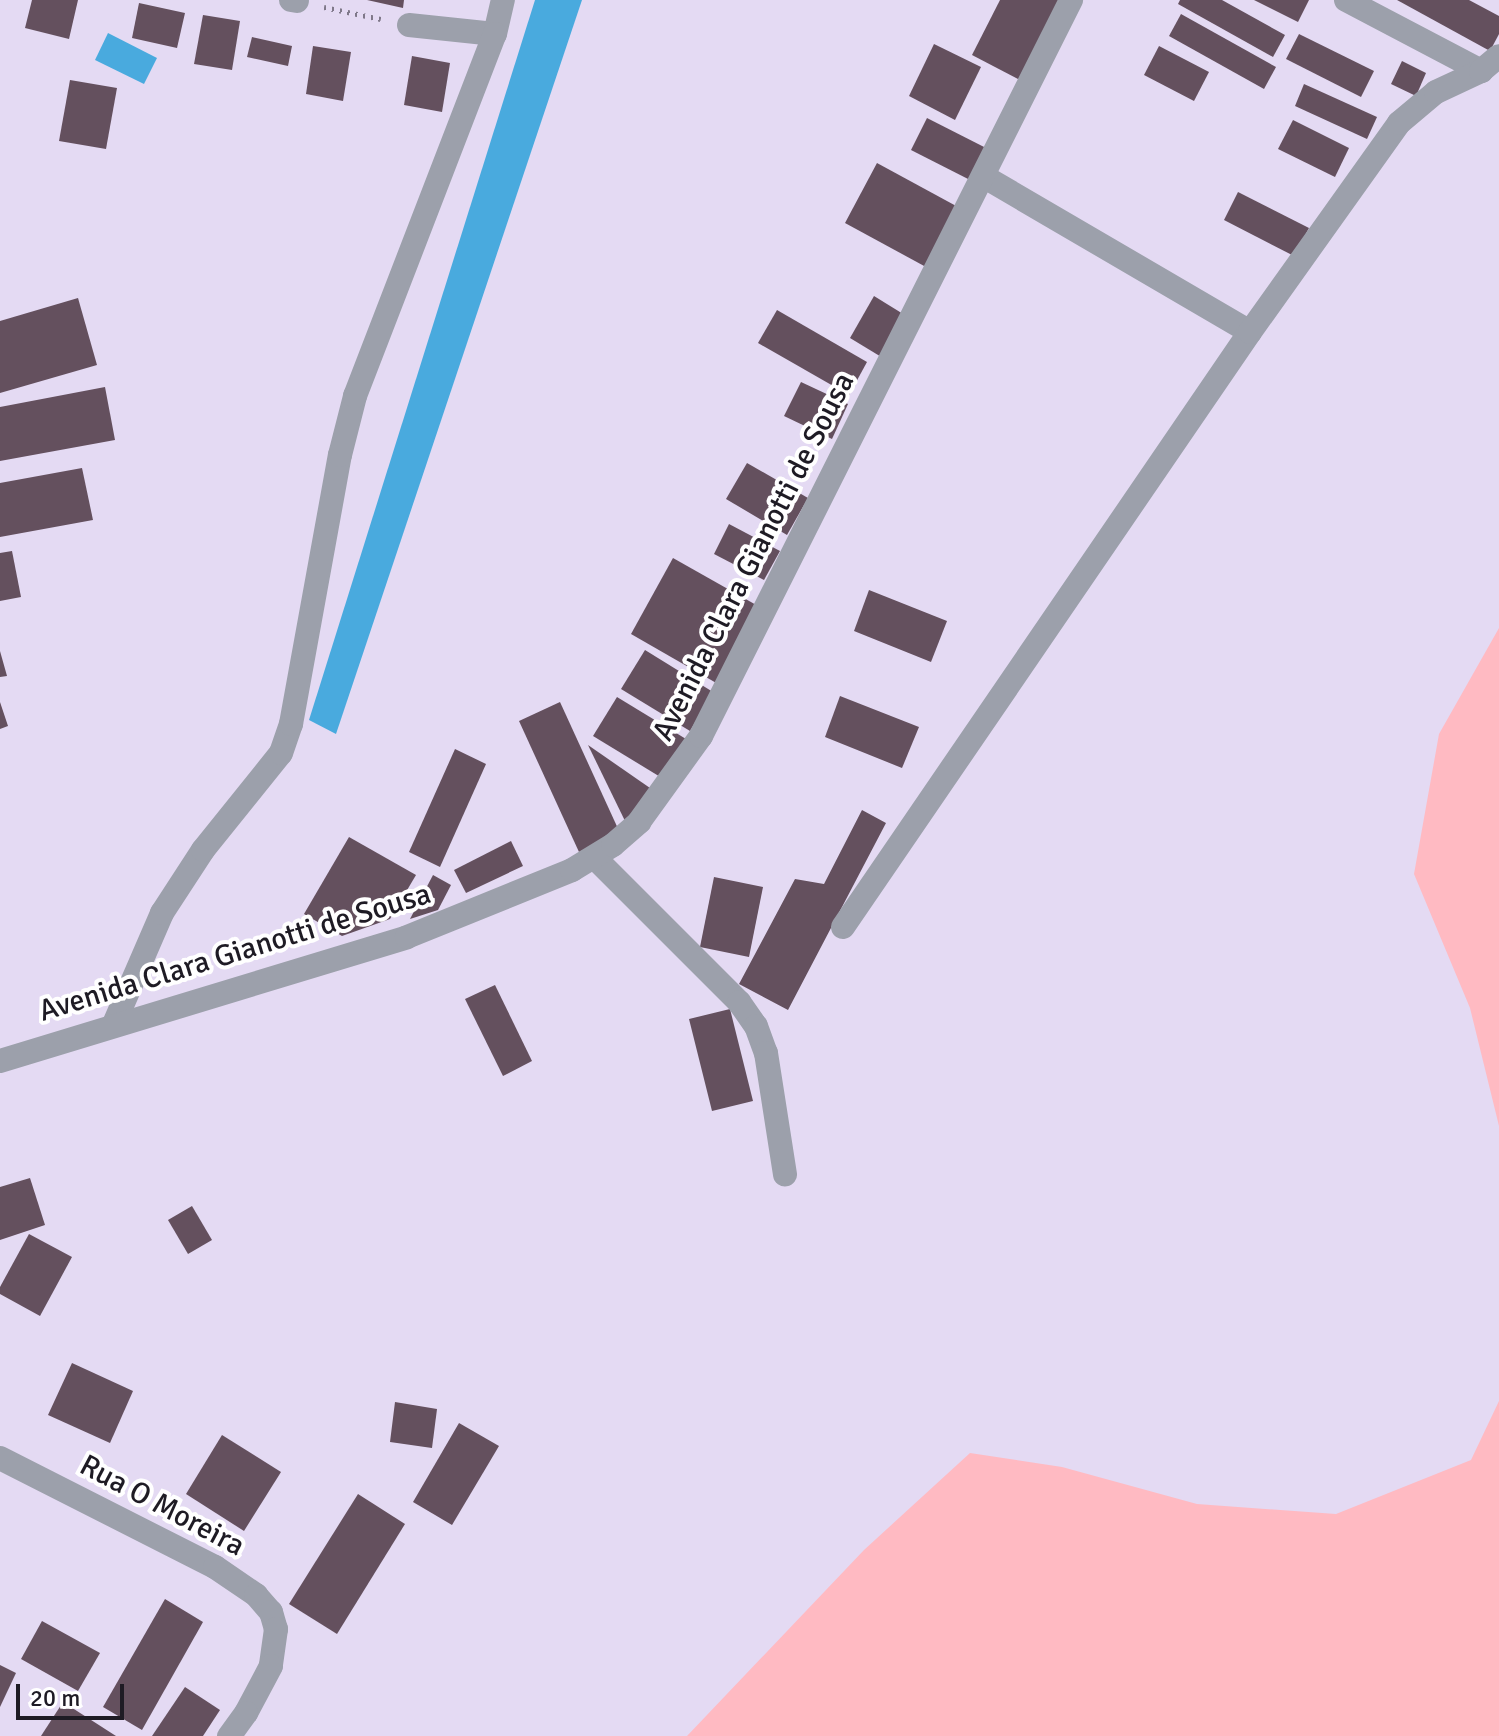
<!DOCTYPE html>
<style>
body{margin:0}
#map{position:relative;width:1499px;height:1736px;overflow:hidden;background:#e4daf3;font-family:Signika,sans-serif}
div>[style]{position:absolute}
.green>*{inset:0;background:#ffbac2}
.water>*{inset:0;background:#49aade}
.building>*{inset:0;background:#64505e}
.path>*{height:5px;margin-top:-2.5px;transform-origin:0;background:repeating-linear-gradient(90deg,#7f7889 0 2px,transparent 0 8px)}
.minor>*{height:24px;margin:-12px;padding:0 12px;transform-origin:12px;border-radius:12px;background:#9ca0ab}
span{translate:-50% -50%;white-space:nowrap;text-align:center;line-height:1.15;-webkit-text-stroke:8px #fff;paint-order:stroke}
.street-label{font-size:30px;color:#1e1b24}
.scale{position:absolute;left:16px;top:1684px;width:108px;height:36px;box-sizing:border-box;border:4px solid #1e1b24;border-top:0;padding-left:10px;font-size:24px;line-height:28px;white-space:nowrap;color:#1e1b24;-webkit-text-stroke:6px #fff;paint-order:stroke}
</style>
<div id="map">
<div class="green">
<i style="clip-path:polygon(1499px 628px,1499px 1126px,1470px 1008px,1414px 874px,1439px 734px)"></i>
<i style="clip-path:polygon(1499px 1401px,1499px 1736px,687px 1736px,864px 1550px,970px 1453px,1062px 1467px,1197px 1504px,1336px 1514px,1471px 1460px)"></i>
</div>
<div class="water">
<i style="clip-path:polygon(535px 0,582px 0,336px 734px,309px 720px)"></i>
<i style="clip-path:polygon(108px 33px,157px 58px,144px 84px,95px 60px)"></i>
</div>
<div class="building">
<i style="clip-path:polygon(32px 0,78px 0,69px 39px,25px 28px)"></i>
<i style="clip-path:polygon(367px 0,404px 0,403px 8px)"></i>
<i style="clip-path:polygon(1000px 0,1062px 0,1020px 80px,972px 55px)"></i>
<i style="clip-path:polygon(1180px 0,1222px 0,1285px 35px,1273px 57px,1178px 4px)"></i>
<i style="clip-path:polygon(1254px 0,1309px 0,1298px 22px)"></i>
<i style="clip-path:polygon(1397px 0,1469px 0,1499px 16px,1499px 34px,1490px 51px)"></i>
<i style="clip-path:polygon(139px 3px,185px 13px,177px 48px,132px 38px)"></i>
<i style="clip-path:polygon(1181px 14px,1276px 67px,1264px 89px,1169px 36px)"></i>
<i style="clip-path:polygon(203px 15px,240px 21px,232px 70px,194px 64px)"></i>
<i style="clip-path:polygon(1299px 34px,1374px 71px,1361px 97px,1286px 59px)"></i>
<i style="clip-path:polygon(252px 37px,292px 46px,288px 66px,247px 57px)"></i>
<i style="clip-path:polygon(934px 44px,981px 67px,955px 120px,909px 96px)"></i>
<i style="clip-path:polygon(313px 46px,351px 52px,343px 101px,306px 94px)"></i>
<i style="clip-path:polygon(1159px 46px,1209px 72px,1194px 101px,1144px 75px)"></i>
<i style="clip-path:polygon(412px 56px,450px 63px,442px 112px,404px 105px)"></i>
<i style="clip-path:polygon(1402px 61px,1426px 73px,1416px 96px,1391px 84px)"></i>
<i style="clip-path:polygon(70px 80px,117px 88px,106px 149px,59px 141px)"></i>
<i style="clip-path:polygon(1304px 84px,1377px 117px,1367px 139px,1295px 106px)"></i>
<i style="clip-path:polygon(927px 118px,988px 149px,972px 181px,911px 150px)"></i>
<i style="clip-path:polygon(1293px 120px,1349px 148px,1335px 177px,1278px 149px)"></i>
<i style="clip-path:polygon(877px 163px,958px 207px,926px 267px,845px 223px)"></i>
<i style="clip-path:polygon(1238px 192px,1309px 228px,1294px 256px,1224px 220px)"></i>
<i style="clip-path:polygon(874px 296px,908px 317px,883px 358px,850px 338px)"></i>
<i style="clip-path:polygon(78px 298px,97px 365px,0 393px,0 321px)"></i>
<i style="clip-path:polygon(777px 310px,867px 362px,849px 395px,758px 343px)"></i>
<i style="clip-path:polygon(801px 382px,848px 404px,832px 439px,784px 416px)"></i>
<i style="clip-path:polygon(105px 387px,115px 440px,0 461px,0 407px)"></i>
<i style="clip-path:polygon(747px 463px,808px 498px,787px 535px,726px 499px)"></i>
<i style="clip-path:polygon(82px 468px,93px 520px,0 537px,0 483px)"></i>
<i style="clip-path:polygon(729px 524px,780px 551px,764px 580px,714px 554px)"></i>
<i style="clip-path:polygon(12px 551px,21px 597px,0 601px,0 553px)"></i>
<i style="clip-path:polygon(673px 558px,758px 606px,718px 684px,631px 634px)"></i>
<i style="clip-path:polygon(869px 590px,947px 621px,931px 662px,854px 631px)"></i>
<i style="clip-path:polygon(645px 650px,713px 692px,690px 731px,621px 689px)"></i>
<i style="clip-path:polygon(0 651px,7px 676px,0 677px)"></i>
<i style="clip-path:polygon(840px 696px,919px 727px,902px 768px,825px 737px)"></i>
<i style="clip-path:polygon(617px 697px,686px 739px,662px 778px,593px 736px)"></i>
<i style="clip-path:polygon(0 702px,8px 726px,0 729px)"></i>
<i style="clip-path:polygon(560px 702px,620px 833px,579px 852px,519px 721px)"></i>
<i style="clip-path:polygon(588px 745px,650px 788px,626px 823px)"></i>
<i style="clip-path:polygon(455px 749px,486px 764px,440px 867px,409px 852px)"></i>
<i style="clip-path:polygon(862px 810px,886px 823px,788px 1010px,739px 984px,795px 879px,824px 884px)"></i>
<i style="clip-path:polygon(349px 837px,416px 875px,390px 919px,342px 936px,304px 914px)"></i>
<i style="clip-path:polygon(511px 841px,523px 866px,466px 893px,454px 870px)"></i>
<i style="clip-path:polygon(433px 875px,451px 885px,438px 910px,410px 919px)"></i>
<i style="clip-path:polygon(714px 877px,763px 887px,749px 957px,700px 947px)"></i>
<i style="clip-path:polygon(495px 985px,532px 1061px,503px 1076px,465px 999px)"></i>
<i style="clip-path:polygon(730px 1009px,753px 1101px,712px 1111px,689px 1019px)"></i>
<i style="clip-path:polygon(30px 1178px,45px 1225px,0 1240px,0 1187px)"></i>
<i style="clip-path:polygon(192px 1206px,212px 1240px,188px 1254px,168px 1220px)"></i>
<i style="clip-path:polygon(29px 1234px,72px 1257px,40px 1316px,0 1294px,0 1287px)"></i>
<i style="clip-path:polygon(72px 1363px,133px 1391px,110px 1443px,48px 1415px)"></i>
<i style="clip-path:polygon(395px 1402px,437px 1409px,432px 1448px,390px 1442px)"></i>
<i style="clip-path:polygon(459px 1423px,499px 1446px,452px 1525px,413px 1502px)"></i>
<i style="clip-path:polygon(222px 1435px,281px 1472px,244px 1531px,186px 1494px)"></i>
<i style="clip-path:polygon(358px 1494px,405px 1524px,337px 1634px,289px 1604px)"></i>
<i style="clip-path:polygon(165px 1599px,203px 1622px,142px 1730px,103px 1707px)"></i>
<i style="clip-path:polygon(42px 1621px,100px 1653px,78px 1691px,21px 1659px)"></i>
<i style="clip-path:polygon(0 1665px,16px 1673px,0 1707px)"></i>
<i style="clip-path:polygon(185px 1687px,220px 1710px,203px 1736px,152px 1736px)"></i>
<i style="clip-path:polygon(63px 1702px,116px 1736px,41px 1736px)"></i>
</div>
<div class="path">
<i style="left:324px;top:7px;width:58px;rotate:11.9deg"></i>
</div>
<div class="minor">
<i style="left:291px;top:0;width:6px;rotate:9deg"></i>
<i style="left:1346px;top:0;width:153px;rotate:27.7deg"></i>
<i style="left:409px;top:25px;width:86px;rotate:6deg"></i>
<i style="left:495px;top:34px;width:35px;rotate:-77deg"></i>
<i style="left:983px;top:176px;width:309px;rotate:30.3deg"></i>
<i style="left:595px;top:858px;width:204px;rotate:45deg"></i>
<i style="left:739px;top:1002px;width:29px;rotate:55deg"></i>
<i style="left:756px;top:1026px;width:29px;rotate:70deg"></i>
<i style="left:766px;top:1053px;width:123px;rotate:81.1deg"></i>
<i style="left:843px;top:927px;width:721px;rotate:-55.63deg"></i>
<i style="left:1250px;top:332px;width:257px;rotate:-54.5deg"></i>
<i style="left:1399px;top:123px;width:48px;rotate:-40deg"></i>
<i style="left:1436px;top:92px;width:50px;rotate:-25deg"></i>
<i style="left:1481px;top:71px;width:23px;rotate:-40deg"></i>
<i style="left:114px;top:1024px;width:121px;rotate:-66.6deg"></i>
<i style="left:162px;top:913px;width:75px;rotate:-56.9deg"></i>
<i style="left:203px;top:850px;width:124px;rotate:-51.2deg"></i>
<i style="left:281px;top:753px;width:31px;rotate:-71deg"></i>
<i style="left:291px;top:724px;width:273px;rotate:-79.7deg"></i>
<i style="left:340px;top:455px;width:61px;rotate:-75.7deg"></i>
<i style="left:355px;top:396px;width:388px;rotate:-68.9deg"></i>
<i style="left:0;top:1061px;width:425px;rotate:-16.9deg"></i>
<i style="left:407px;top:937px;width:178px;rotate:-22.1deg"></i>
<i style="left:572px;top:870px;width:48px;rotate:-31.4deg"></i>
<i style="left:613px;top:845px;width:35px;rotate:-41deg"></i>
<i style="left:639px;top:822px;width:106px;rotate:-54.2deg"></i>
<i style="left:701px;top:736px;width:824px;rotate:-63.31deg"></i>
<i style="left:0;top:1458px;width:241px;rotate:26.9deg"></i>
<i style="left:215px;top:1567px;width:50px;rotate:34.3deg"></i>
<i style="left:256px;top:1595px;width:23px;rotate:49deg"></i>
<i style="left:271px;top:1612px;width:18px;rotate:74deg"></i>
<i style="left:276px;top:1629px;width:37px;rotate:98deg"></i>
<i style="left:271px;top:1666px;width:53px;rotate:118deg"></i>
<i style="left:246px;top:1713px;width:29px;rotate:126deg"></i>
</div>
<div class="street-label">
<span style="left:754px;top:557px;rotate:-63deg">Avenida Clara Gianotti de Sousa</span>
<span style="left:235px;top:953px;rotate:-17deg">Avenida Clara Gianotti de Sousa</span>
<span style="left:162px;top:1506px;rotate:28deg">Rua O Moreira</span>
</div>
<div class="scale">20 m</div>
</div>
